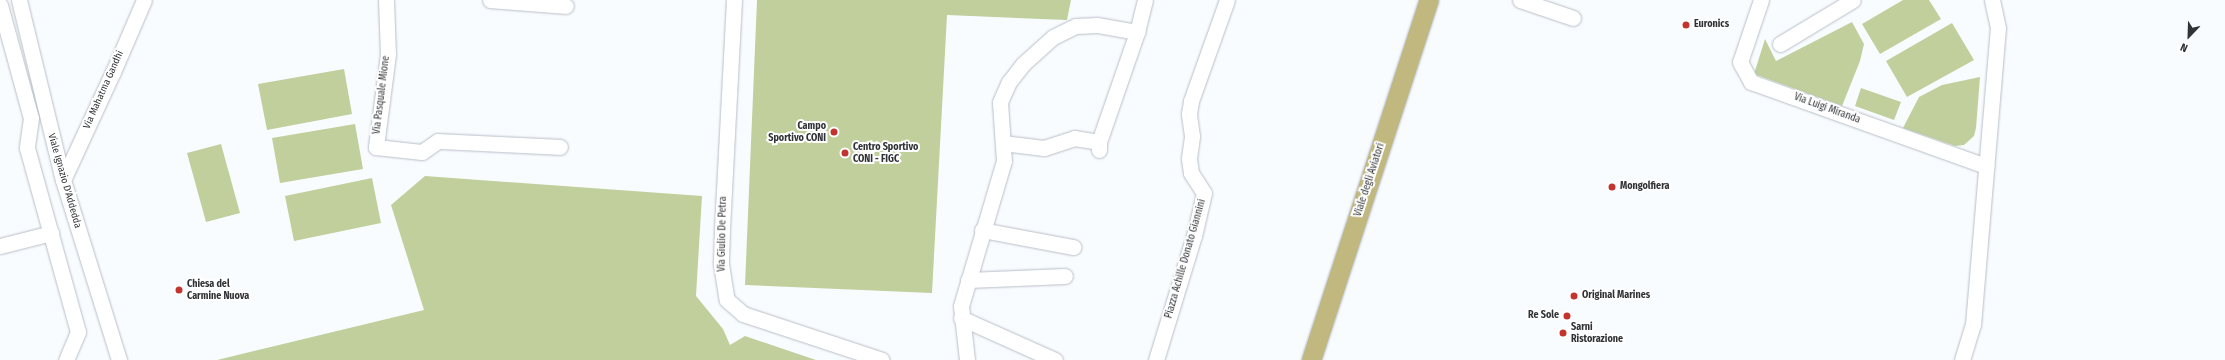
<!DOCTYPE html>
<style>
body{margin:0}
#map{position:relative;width:2225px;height:360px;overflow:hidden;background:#f9fcff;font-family:"Fira Sans Condensed",sans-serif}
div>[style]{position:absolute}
.green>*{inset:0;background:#c0cf9c}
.roads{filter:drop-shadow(0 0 1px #b8bfc7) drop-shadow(0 0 1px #b8bfc7)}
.minor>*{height:15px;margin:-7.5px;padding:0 7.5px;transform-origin:7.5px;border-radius:7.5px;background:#fff}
.major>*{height:19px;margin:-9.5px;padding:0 9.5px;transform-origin:9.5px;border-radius:9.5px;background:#c0b87f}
.dots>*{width:11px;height:11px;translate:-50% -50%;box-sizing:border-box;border:2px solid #fff;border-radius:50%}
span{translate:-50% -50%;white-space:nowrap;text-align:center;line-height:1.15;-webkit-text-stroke:4px #fff;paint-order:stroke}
.poi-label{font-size:10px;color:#303235;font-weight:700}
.left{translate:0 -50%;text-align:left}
.right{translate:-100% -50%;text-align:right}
.street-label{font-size:10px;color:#303235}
.north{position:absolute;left:2169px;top:16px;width:40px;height:40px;-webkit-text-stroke:3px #fff;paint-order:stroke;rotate:203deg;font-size:11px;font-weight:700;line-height:16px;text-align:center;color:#303235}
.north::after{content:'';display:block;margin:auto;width:14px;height:18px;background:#303235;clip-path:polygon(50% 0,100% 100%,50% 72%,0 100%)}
</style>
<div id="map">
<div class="green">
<i style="clip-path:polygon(757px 0,1071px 0,1067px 20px,947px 15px,932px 293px,745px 285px)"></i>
<i style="clip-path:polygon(1903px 0,1929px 0,1941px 19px,1880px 54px,1862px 24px)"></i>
<i style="clip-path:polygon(1852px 22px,1864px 44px,1860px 61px,1842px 106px,1754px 74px,1765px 39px,1776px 61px)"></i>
<i style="clip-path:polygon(1952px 23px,1974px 60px,1907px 97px,1886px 61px)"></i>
<i style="clip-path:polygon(344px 69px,352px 114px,267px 130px,258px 84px)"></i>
<i style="clip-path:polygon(1980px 77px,1976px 128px,1974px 136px,1964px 145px,1955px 146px,1903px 128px,1919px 97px,1942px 85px)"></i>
<i style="clip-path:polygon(1861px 88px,1901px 102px,1894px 120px,1855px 106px)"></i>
<i style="clip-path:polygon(355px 124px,363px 169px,280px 183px,272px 138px)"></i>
<i style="clip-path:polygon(221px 144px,240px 213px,206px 222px,187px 153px)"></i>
<i style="clip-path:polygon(425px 176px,702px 196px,696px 296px,723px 329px,730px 345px,745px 336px,816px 360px,217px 360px,424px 310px,391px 205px)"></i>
<i style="clip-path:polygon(372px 178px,381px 223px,294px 241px,285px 196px)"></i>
</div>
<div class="roads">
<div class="minor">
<i style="left:19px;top:0;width:185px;rotate:76.3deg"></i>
<i style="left:63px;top:180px;width:189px;rotate:72.7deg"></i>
<i style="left:386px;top:0;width:54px;rotate:87.9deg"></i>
<i style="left:388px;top:54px;width:94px;rotate:97.4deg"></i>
<i style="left:376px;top:147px;width:46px;rotate:6.2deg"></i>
<i style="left:422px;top:152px;width:19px;rotate:-35deg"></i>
<i style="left:438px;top:141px;width:122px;rotate:2.8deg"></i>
<i style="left:490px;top:0;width:76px;rotate:4.5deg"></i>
<i style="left:734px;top:0;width:230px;rotate:93deg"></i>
<i style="left:722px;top:230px;width:34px;rotate:92deg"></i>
<i style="left:721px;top:264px;width:36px;rotate:81deg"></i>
<i style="left:727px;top:300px;width:21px;rotate:41deg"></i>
<i style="left:743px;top:314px;width:146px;rotate:18.3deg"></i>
<i style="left:1520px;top:0;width:56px;rotate:18.8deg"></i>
<i style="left:1761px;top:0;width:65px;rotate:108.7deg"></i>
<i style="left:1740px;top:62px;width:23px;rotate:61deg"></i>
<i style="left:1751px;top:82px;width:250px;rotate:19.7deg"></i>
<i style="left:0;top:5px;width:117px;rotate:74.7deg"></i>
<i style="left:31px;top:118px;width:30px;rotate:98deg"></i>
<i style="left:27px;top:148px;width:191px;rotate:74.5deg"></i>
<i style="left:78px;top:332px;width:30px;rotate:113deg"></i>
<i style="left:1780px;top:44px;width:85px;rotate:-31.1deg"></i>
<i style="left:1003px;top:143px;width:41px;rotate:7deg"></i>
<i style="left:1044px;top:148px;width:32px;rotate:-18deg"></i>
<i style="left:1074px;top:138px;width:25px;rotate:9deg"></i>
<i style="left:1099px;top:150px;width:8px;rotate:-90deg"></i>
<i style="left:1099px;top:142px;width:116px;rotate:-70.9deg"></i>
<i style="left:1137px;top:32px;width:33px;rotate:-76deg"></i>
<i style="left:63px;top:180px;width:119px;rotate:-65.2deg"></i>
<i style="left:113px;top:72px;width:78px;rotate:-66.7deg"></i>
<i style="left:982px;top:230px;width:93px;rotate:10.6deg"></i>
<i style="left:0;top:246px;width:53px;rotate:-14.3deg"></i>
<i style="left:968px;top:280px;width:97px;rotate:-2.4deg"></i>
<i style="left:961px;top:318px;width:103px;rotate:24.1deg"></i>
<i style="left:967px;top:360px;width:54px;rotate:-96.3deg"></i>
<i style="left:961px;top:306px;width:151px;rotate:-73.5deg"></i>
<i style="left:1004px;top:161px;width:59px;rotate:-93.9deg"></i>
<i style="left:1000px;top:102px;width:22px;rotate:-66deg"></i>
<i style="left:1009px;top:82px;width:23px;rotate:-52deg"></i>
<i style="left:1023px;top:64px;width:40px;rotate:-42deg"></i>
<i style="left:1053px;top:37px;width:25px;rotate:-26deg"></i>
<i style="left:1076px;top:26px;width:21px;rotate:-3deg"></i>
<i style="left:1097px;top:25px;width:41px;rotate:9.9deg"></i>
<i style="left:1156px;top:360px;width:130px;rotate:-73deg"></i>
<i style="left:1194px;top:236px;width:44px;rotate:-76.9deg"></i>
<i style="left:1204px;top:193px;width:24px;rotate:-123deg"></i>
<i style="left:1191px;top:173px;width:15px;rotate:-98deg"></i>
<i style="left:1189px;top:158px;width:22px;rotate:-82deg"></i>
<i style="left:1192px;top:136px;width:22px;rotate:-98deg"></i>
<i style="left:1189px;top:114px;width:13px;rotate:-81deg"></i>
<i style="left:1191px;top:101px;width:107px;rotate:-70.4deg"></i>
<i style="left:1962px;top:360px;width:37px;rotate:-73deg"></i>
<i style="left:1973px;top:325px;width:298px;rotate:-85.2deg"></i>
<i style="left:1998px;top:28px;width:29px;rotate:-102deg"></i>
</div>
<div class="major">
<i style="left:1311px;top:360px;width:379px;rotate:-71.9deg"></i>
</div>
</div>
<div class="dots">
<i style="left:1686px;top:25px;background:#c2342d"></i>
<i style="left:834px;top:132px;background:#c2342d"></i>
<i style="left:845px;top:153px;background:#c2342d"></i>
<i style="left:1612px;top:187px;background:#c2342d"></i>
<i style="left:179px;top:290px;background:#c2342d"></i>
<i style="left:1574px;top:296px;background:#c2342d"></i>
<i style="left:1567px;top:316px;background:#c2342d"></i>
<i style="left:1563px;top:333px;background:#c2342d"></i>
</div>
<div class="poi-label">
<span class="left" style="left:1694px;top:25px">Euronics</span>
<span class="right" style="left:826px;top:132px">Campo<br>Sportivo CONI</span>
<span class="left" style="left:853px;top:153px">Centro Sportivo<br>CONI - FIGC</span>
<span class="left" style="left:1620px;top:187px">Mongolfiera</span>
<span class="left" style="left:187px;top:290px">Chiesa del<br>Carmine Nuova</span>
<span class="left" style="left:1582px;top:296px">Original Marines</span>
<span class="right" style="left:1559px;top:316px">Re Sole</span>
<span class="left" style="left:1571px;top:333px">Sarni<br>Ristorazione</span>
</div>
<div class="street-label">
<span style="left:104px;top:90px;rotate:-66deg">Via Mahatma Gandhi</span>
<span style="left:382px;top:95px;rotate:-83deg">Via Pasquale Mione</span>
<span style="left:1827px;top:109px;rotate:20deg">Via Luigi Miranda</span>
<span style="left:1370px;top:180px;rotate:-72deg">Viale degli Aviatori</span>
<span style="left:64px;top:181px;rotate:74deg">Viale Ignazio D'Addedda</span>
<span style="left:723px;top:234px;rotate:-89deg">Via Giulio De Petra</span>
<span style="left:1186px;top:259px;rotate:-74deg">Piazza Achille Donato Giannini</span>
</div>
<div class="north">N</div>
</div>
